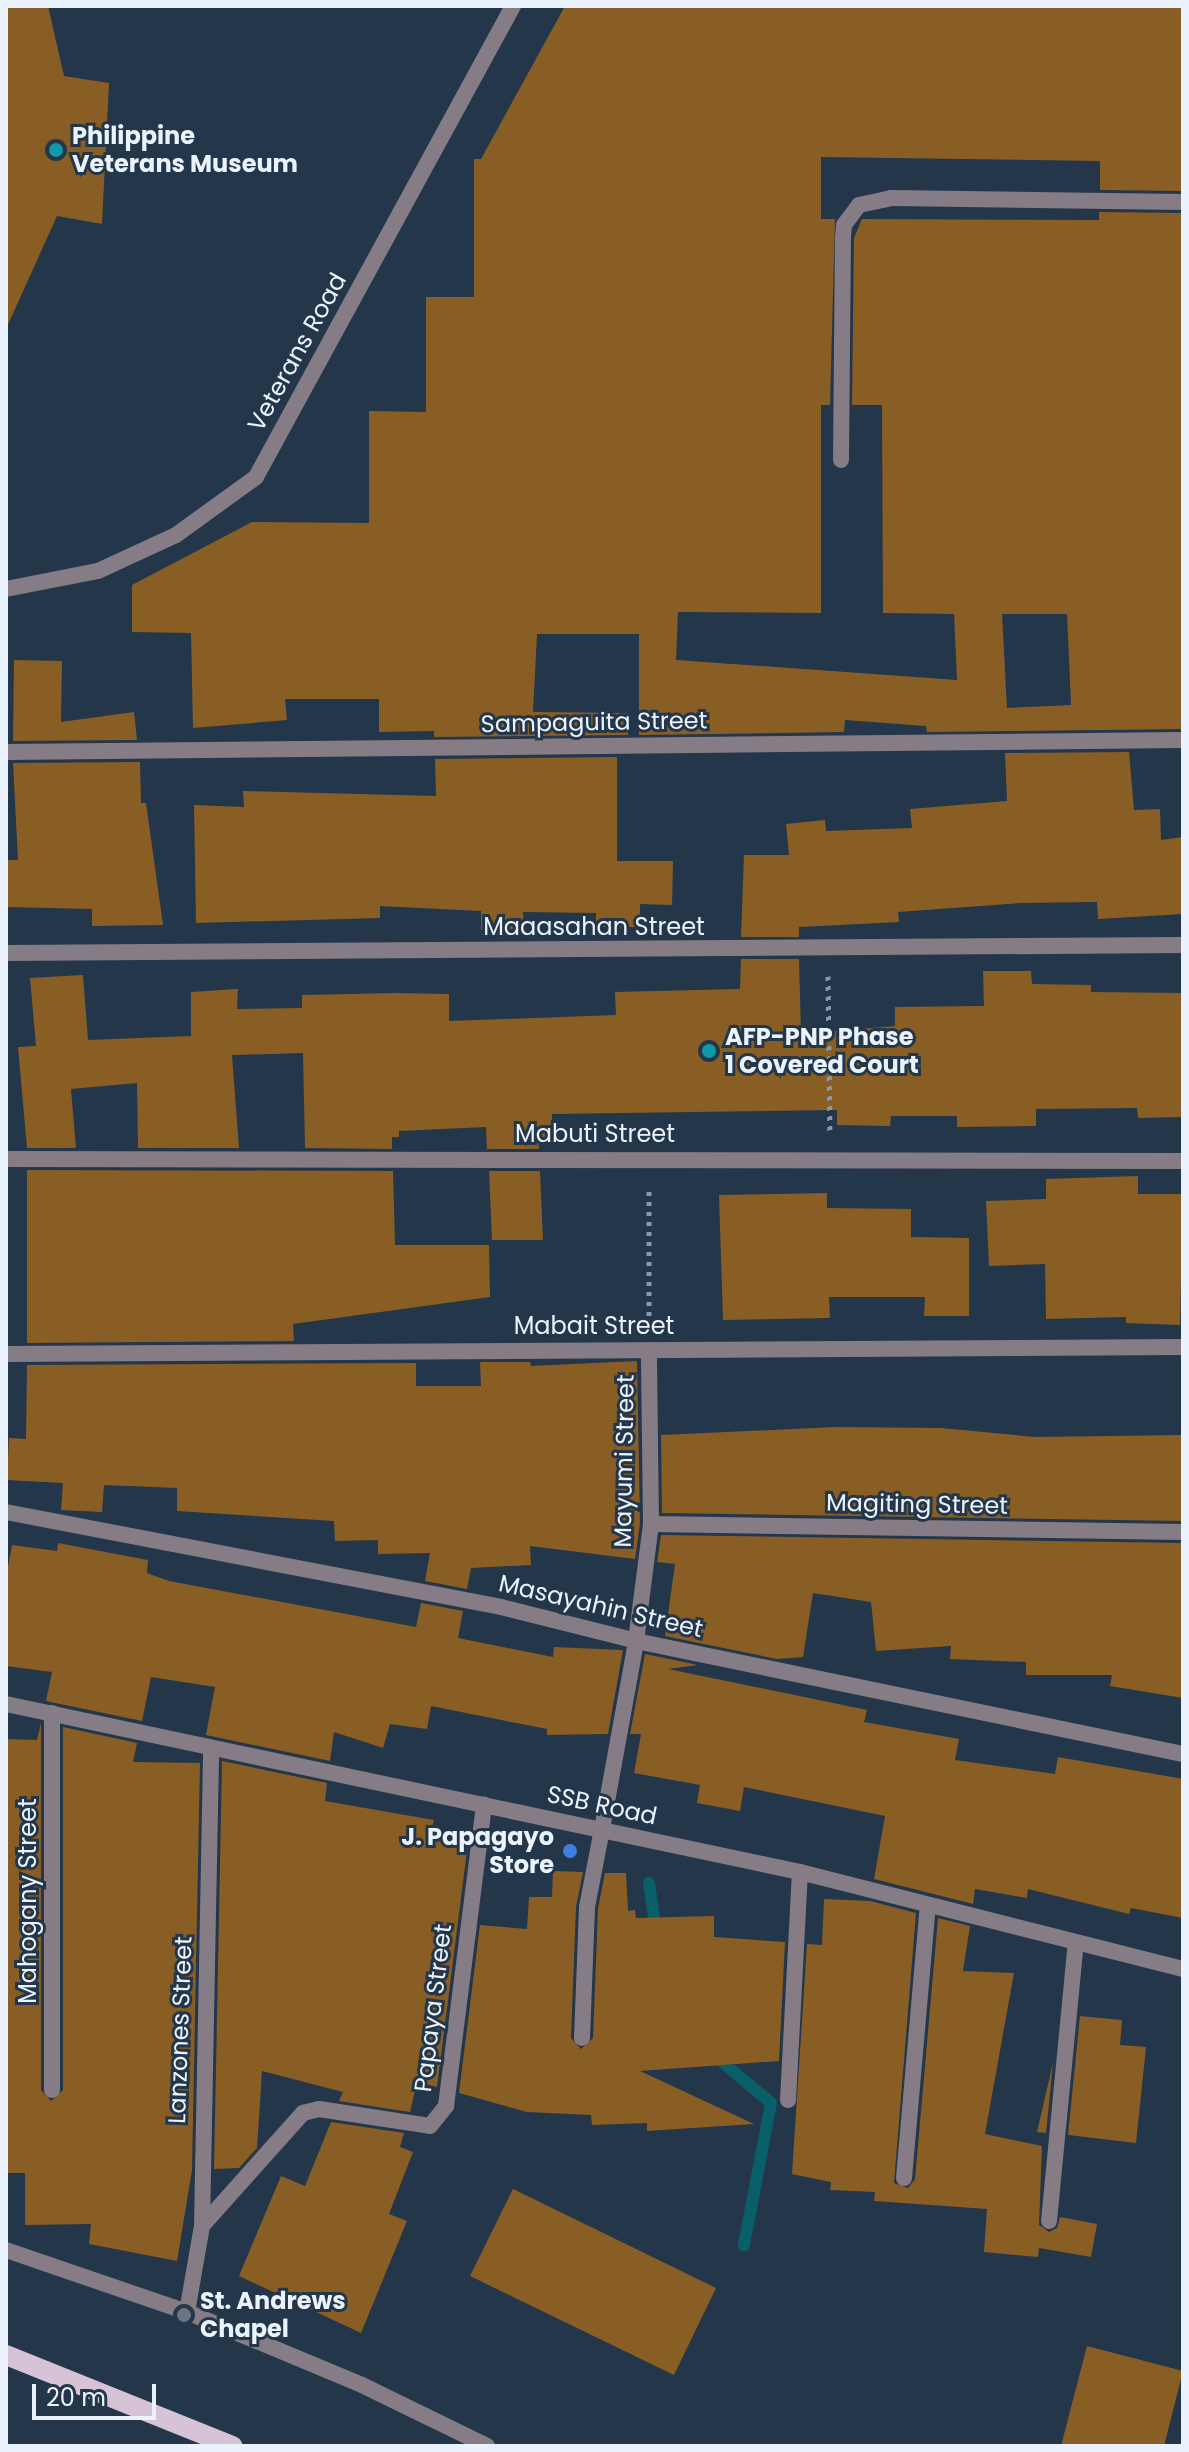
<!DOCTYPE html>
<style>
body{margin:0}
#map{position:relative;width:1189px;height:2452px;overflow:hidden;background:#243649;font-family:Poppins,sans-serif}
div>[style]{position:absolute}
.stream>*{height:12px;margin:-6px;padding:0 6px;transform-origin:6px;border-radius:6px;background:#095f67}
.building>*{inset:0;background:#895e25}
.path>*{height:5px;margin-top:-2.5px;transform-origin:0;background:repeating-linear-gradient(90deg,#8b99a7 0 4px,transparent 0 10px)}
.service>*{height:16px;margin:-8px;padding:0 8px;transform-origin:8px;border-radius:8px;background:#867c85}
.pedestrian>*{height:16px;margin:-8px;padding:0 8px;transform-origin:8px;border-radius:8px;background:#867c85}
.minor>*{height:16px;margin:-8px;padding:0 8px;transform-origin:8px;border-radius:8px;background:#867c85}
.tertiary>*{height:16px;margin:-8px;padding:0 8px;transform-origin:8px;border-radius:8px;background:#867c85}
.primary>*{height:20px;margin:-10px;padding:0 10px;transform-origin:10px;border-radius:10px;background:#d7c3d6}
.dots>*{width:22px;height:22px;translate:-50% -50%;box-sizing:border-box;border:4px solid #243649;border-radius:50%}
span{translate:-50% -50%;white-space:nowrap;text-align:center;line-height:1.15;-webkit-text-stroke:6px #243649;paint-order:stroke}
.poi-label{font-size:24px;color:#eaf3fd;font-weight:700}
.left{translate:0 -50%;text-align:left}
.right{translate:-100% -50%;text-align:right}
.street-label{font-size:24px;color:#eaf3fd}
.frame{position:absolute;inset:0;border:8px solid #eaf3fd;pointer-events:none}
.scale{position:absolute;left:32px;top:2384px;width:124px;height:36px;box-sizing:border-box;border:4px solid #eaf3fd;border-top:0;padding-left:10px;font-size:24px;line-height:28px;white-space:nowrap;color:#eaf3fd;-webkit-text-stroke:6px #243649;paint-order:stroke}
</style>
<div id="map">
<div class="stream">
<i style="left:649px;top:1883px;width:49px;rotate:81.7deg"></i>
<i style="left:715px;top:2056px;width:73px;rotate:40deg"></i>
<i style="left:771px;top:2103px;width:145px;rotate:100.8deg"></i>
</div>
<div class="building">
<i style="clip-path:polygon(6px 6px,48px 6px,64px 76px,109px 83px,102px 224px,57px 216px,6px 329px)"></i>
<i style="clip-path:polygon(evenodd,565px 6px,1183px 6px,1183px 191px,1100px 190px,1100px 161px,821px 157px,821px 219px,835px 219px,830px 405px,821px 405px,821px 613px,678px 612px,676px 660px,957px 680px,954px 614px,883px 613px,882px 405px,852px 405px,854px 238px,862px 219px,1099px 220px,1099px 212px,1183px 213px,1183px 729px,927px 732px,926px 726px,845px 720px,844px 732px,639px 735px,639px 634px,537px 634px,533px 712px,628px 713px,628px 735px,434px 737px,434px 731px,379px 732px,379px 699px,285px 699px,287px 720px,193px 728px,191px 633px,132px 632px,132px 585px,252px 522px,369px 523px,369px 411px,426px 412px,426px 297px,474px 297px,474px 159px,481px 159px,565px 6px,1002px 614px,1067px 614px,1071px 705px,1007px 708px,1002px 614px)"></i>
<i style="clip-path:polygon(14px 660px,62px 661px,61px 722px,134px 712px,137px 740px,13px 741px)"></i>
<i style="clip-path:polygon(1129px 752px,1134px 810px,1160px 809px,1161px 840px,1183px 837px,1183px 914px,1098px 919px,1097px 902px,1020px 903px,898px 912px,899px 922px,799px 927px,799px 937px,741px 937px,744px 855px,789px 855px,786px 824px,825px 820px,826px 831px,912px 828px,910px 809px,1007px 801px,1005px 753px)"></i>
<i style="clip-path:polygon(617px 757px,617px 861px,673px 861px,672px 905px,640px 904px,640px 927px,596px 927px,596px 913px,523px 912px,524px 929px,481px 930px,481px 911px,380px 906px,380px 918px,196px 923px,194px 805px,244px 807px,243px 791px,436px 796px,435px 759px)"></i>
<i style="clip-path:polygon(140px 762px,141px 803px,146px 803px,163px 925px,92px 926px,92px 909px,6px 907px,6px 860px,18px 860px,13px 763px)"></i>
<i style="clip-path:polygon(741px 959px,799px 959px,801px 1034px,895px 1026px,895px 1007px,984px 1006px,983px 971px,1031px 971px,1032px 984px,1091px 985px,1091px 992px,1183px 993px,1183px 1117px,1138px 1118px,1137px 1108px,1036px 1109px,1036px 1126px,957px 1127px,957px 1116px,891px 1116px,890px 1126px,837px 1125px,837px 1110px,552px 1114px,552px 1139px,538px 1139px,539px 1149px,487px 1149px,486px 1127px,399px 1131px,399px 1137px,392px 1137px,392px 1149px,305px 1148px,303px 1053px,232px 1055px,239px 1148px,138px 1148px,137px 1083px,71px 1089px,76px 1148px,27px 1148px,18px 1047px,36px 1046px,30px 978px,83px 975px,88px 1040px,191px 1036px,191px 992px,238px 989px,237px 1009px,302px 1008px,302px 995px,395px 993px,449px 994px,449px 1021px,616px 1015px,615px 992px,740px 989px)"></i>
<i style="clip-path:polygon(27px 1170px,393px 1171px,395px 1245px,489px 1245px,490px 1297px,293px 1324px,294px 1341px,27px 1343px)"></i>
<i style="clip-path:polygon(489px 1171px,540px 1171px,543px 1240px,492px 1240px)"></i>
<i style="clip-path:polygon(1138px 1176px,1138px 1194px,1183px 1194px,1180px 1325px,1126px 1323px,1126px 1317px,1046px 1319px,1045px 1264px,989px 1266px,986px 1201px,1046px 1199px,1046px 1179px)"></i>
<i style="clip-path:polygon(827px 1193px,827px 1208px,911px 1209px,911px 1237px,969px 1238px,969px 1316px,924px 1316px,925px 1297px,829px 1297px,830px 1318px,723px 1320px,719px 1195px)"></i>
<i style="clip-path:polygon(637px 1361px,640px 1523px,635px 1559px,530px 1546px,531px 1565px,471px 1568px,467px 1589px,425px 1581px,430px 1553px,378px 1554px,378px 1540px,335px 1541px,334px 1521px,177px 1511px,177px 1488px,104px 1485px,102px 1512px,61px 1510px,63px 1483px,7px 1480px,9px 1438px,26px 1439px,27px 1365px,416px 1363px,416px 1386px,481px 1386px,480px 1362px,530px 1362px,531px 1366px)"></i>
<i style="clip-path:polygon(836px 1427px,941px 1428px,1035px 1437px,1183px 1435px,1183px 1521px,662px 1513px,661px 1435px)"></i>
<i style="clip-path:polygon(661px 1535px,1183px 1543px,1183px 1698px,1110px 1686px,1112px 1675px,1026px 1675px,1026px 1662px,950px 1659px,951px 1646px,876px 1651px,871px 1602px,813px 1593px,803px 1657px,777px 1659px,665px 1636px,675px 1564px,657px 1562px)"></i>
<i style="clip-path:polygon(58px 1543px,148px 1560px,147px 1573px,169px 1581px,416px 1627px,421px 1603px,463px 1611px,458px 1638px,553px 1657px,554px 1647px,623px 1650px,608px 1734px,547px 1735px,547px 1729px,431px 1706px,427px 1729px,390px 1724px,383px 1748px,334px 1732px,330px 1761px,206px 1735px,215px 1687px,151px 1677px,142px 1721px,46px 1701px,52px 1672px,6px 1666px,6px 1578px,12px 1545px,57px 1551px)"></i>
<i style="clip-path:polygon(645px 1654px,698px 1665px,668px 1669px,867px 1710px,864px 1722px,959px 1739px,955px 1760px,1055px 1774px,1058px 1757px,1183px 1779px,1183px 1918px,1131px 1908px,1129px 1914px,1028px 1889px,1027px 1898px,975px 1889px,973px 1904px,874px 1879px,885px 1816px,744px 1787px,740px 1811px,697px 1803px,700px 1785px,634px 1773px,641px 1734px,630px 1734px)"></i>
<i style="clip-path:polygon(41px 1723px,41px 2090px,51px 2101px,63px 2090px,63px 1727px,137px 1743px,133px 1762px,200px 1763px,192px 2170px,177px 2261px,89px 2244px,91px 2224px,25px 2225px,25px 2173px,6px 2173px,6px 1739px,37px 1740px)"></i>
<i style="clip-path:polygon(222px 1761px,327px 1783px,325px 1801px,434px 1820px,432px 1827px,469px 1835px,437px 2087px,417px 2082px,410px 2112px,339px 2101px,343px 2092px,262px 2071px,257px 2148px,239px 2168px,214px 2169px)"></i>
<i style="clip-path:polygon(553px 1871px,583px 1872px,576px 1907px,571px 2038px,581px 2049px,593px 2038px,598px 1908px,605px 1873px,626px 1873px,628px 1911px,635px 1910px,636px 1918px,714px 1916px,714px 1937px,785px 1942px,779px 2061px,640px 2071px,754px 2124px,647px 2131px,647px 2123px,592px 2125px,591px 2115px,527px 2112px,459px 2093px,480px 1925px,527px 1929px,529px 1897px,552px 1897px)"></i>
<i style="clip-path:polygon(824px 1899px,870px 1901px,916px 1913px,894px 2183px,908px 2188px,915px 2179px,938px 1918px,970px 1926px,963px 1971px,1014px 1973px,985px 2134px,1042px 2146px,1039px 2225px,1049px 2232px,1057px 2228px,1060px 2217px,1097px 2224px,1091px 2257px,1039px 2248px,1038px 2257px,984px 2252px,987px 2209px,874px 2201px,875px 2192px,830px 2190px,831px 2182px,792px 2174px,807px 1944px,822px 1945px)"></i>
<i style="clip-path:polygon(1080px 2016px,1122px 2020px,1120px 2045px,1146px 2047px,1136px 2143px,1068px 2135px)"></i>
<i style="clip-path:polygon(1053px 2063px,1046px 2133px,1037px 2132px)"></i>
<i style="clip-path:polygon(331px 2122px,404px 2133px,400px 2147px,413px 2152px,389px 2214px,407px 2221px,361px 2333px,239px 2276px,281px 2176px,305px 2186px)"></i>
<i style="clip-path:polygon(513px 2189px,716px 2288px,674px 2375px,470px 2276px)"></i>
<i style="clip-path:polygon(1087px 2346px,1183px 2371px,1164px 2446px,1061px 2446px)"></i>
</div>
<div class="path">
<i style="left:828px;top:976px;width:158px;rotate:89.3deg"></i>
<i style="left:649px;top:1325px;width:138px;rotate:-90deg"></i>
</div>
<div class="service">
<i style="left:841px;top:460px;width:222px;rotate:-89.5deg"></i>
<i style="left:843px;top:238px;width:13px;rotate:-86deg"></i>
<i style="left:844px;top:225px;width:25px;rotate:-53deg"></i>
<i style="left:859px;top:205px;width:33px;rotate:-12deg"></i>
<i style="left:891px;top:198px;width:292px;rotate:0.8deg"></i>
</div>
<div class="pedestrian">
<i style="left:582px;top:2038px;width:131px;rotate:-87.8deg"></i>
<i style="left:587px;top:1907px;width:79px;rotate:-79.1deg"></i>
</div>
<div class="minor">
<i style="left:6px;top:752px;width:1177px;rotate:-0.58deg"></i>
<i style="left:6px;top:953px;width:1177px;rotate:-0.39deg"></i>
<i style="left:6px;top:1159px;width:1177px;rotate:0.1deg"></i>
<i style="left:6px;top:1354px;width:1177px;rotate:-0.34deg"></i>
<i style="left:6px;top:1512px;width:504px;rotate:10.86deg"></i>
<i style="left:501px;top:1607px;width:139px;rotate:14.1deg"></i>
<i style="left:636px;top:1641px;width:559px;rotate:11.67deg"></i>
<i style="left:651px;top:1524px;width:532px;rotate:0.86deg"></i>
<i style="left:6px;top:1704px;width:812px;rotate:11.95deg"></i>
<i style="left:800px;top:1872px;width:395px;rotate:14.2deg"></i>
<i style="left:602px;top:1829px;width:191px;rotate:-79.7deg"></i>
<i style="left:636px;top:1641px;width:118px;rotate:-82.7deg"></i>
<i style="left:651px;top:1524px;width:174px;rotate:-90.7deg"></i>
<i style="left:52px;top:2090px;width:377px;rotate:-90deg"></i>
<i style="left:788px;top:2100px;width:228px;rotate:-87deg"></i>
<i style="left:904px;top:2178px;width:273px;rotate:-85deg"></i>
<i style="left:1049px;top:2221px;width:279px;rotate:-84.5deg"></i>
<i style="left:202px;top:2226px;width:152px;rotate:-48.2deg"></i>
<i style="left:303px;top:2113px;width:16px;rotate:-14deg"></i>
<i style="left:319px;top:2109px;width:112px;rotate:8.7deg"></i>
<i style="left:430px;top:2126px;width:26px;rotate:-51deg"></i>
<i style="left:446px;top:2106px;width:304px;rotate:-82.8deg"></i>
<i style="left:6px;top:2250px;width:191px;rotate:18.9deg"></i>
<i style="left:187px;top:2312px;width:190px;rotate:22.6deg"></i>
<i style="left:362px;top:2385px;width:139px;rotate:26deg"></i>
<i style="left:187px;top:2312px;width:87px;rotate:-80.1deg"></i>
<i style="left:202px;top:2226px;width:478px;rotate:-88.9deg"></i>
</div>
<div class="tertiary">
<i style="left:6px;top:589px;width:94px;rotate:-11.1deg"></i>
<i style="left:98px;top:571px;width:86px;rotate:-24.8deg"></i>
<i style="left:176px;top:535px;width:99px;rotate:-35.9deg"></i>
<i style="left:256px;top:477px;width:537px;rotate:-61.38deg"></i>
</div>
<div class="primary">
<i style="left:6px;top:2355px;width:244px;rotate:21.9deg"></i>
</div>
<div class="dots">
<i style="left:56px;top:150px;background:#0f9aa8"></i>
<i style="left:709px;top:1051px;background:#0f9aa8"></i>
<i style="left:570px;top:1851px;background:#3f7fe0"></i>
<i style="left:184px;top:2315px;background:#6b7280"></i>
</div>
<div class="poi-label">
<span class="left" style="left:72px;top:150px">Philippine<br>Veterans Museum</span>
<span class="left" style="left:725px;top:1051px">AFP-PNP Phase<br>1 Covered Court</span>
<span class="right" style="left:554px;top:1851px">J. Papagayo<br>Store</span>
<span class="left" style="left:200px;top:2315px">St. Andrews<br>Chapel</span>
</div>
<div class="street-label">
<span style="left:297px;top:352px;rotate:-61deg">Veterans Road</span>
<span style="left:594px;top:722px;rotate:-1deg">Sampaguita Street</span>
<span style="left:594px;top:927px">Maaasahan Street</span>
<span style="left:595px;top:1134px">Mabuti Street</span>
<span style="left:594px;top:1326px">Mabait Street</span>
<span style="left:624px;top:1461px;rotate:-89deg">Mayumi Street</span>
<span style="left:917px;top:1504px;rotate:1deg">Magiting Street</span>
<span style="left:601px;top:1606px;rotate:13deg">Masayahin Street</span>
<span style="left:602px;top:1805px;rotate:12deg">SSB Road</span>
<span style="left:28px;top:1901px;rotate:-90deg">Mahogany Street</span>
<span style="left:433px;top:2008px;rotate:-83deg">Papaya Street</span>
<span style="left:180px;top:2030px;rotate:-88deg">Lanzones Street</span>
</div>
<div class="frame"></div>
<div class="scale">20 m</div>
</div>
